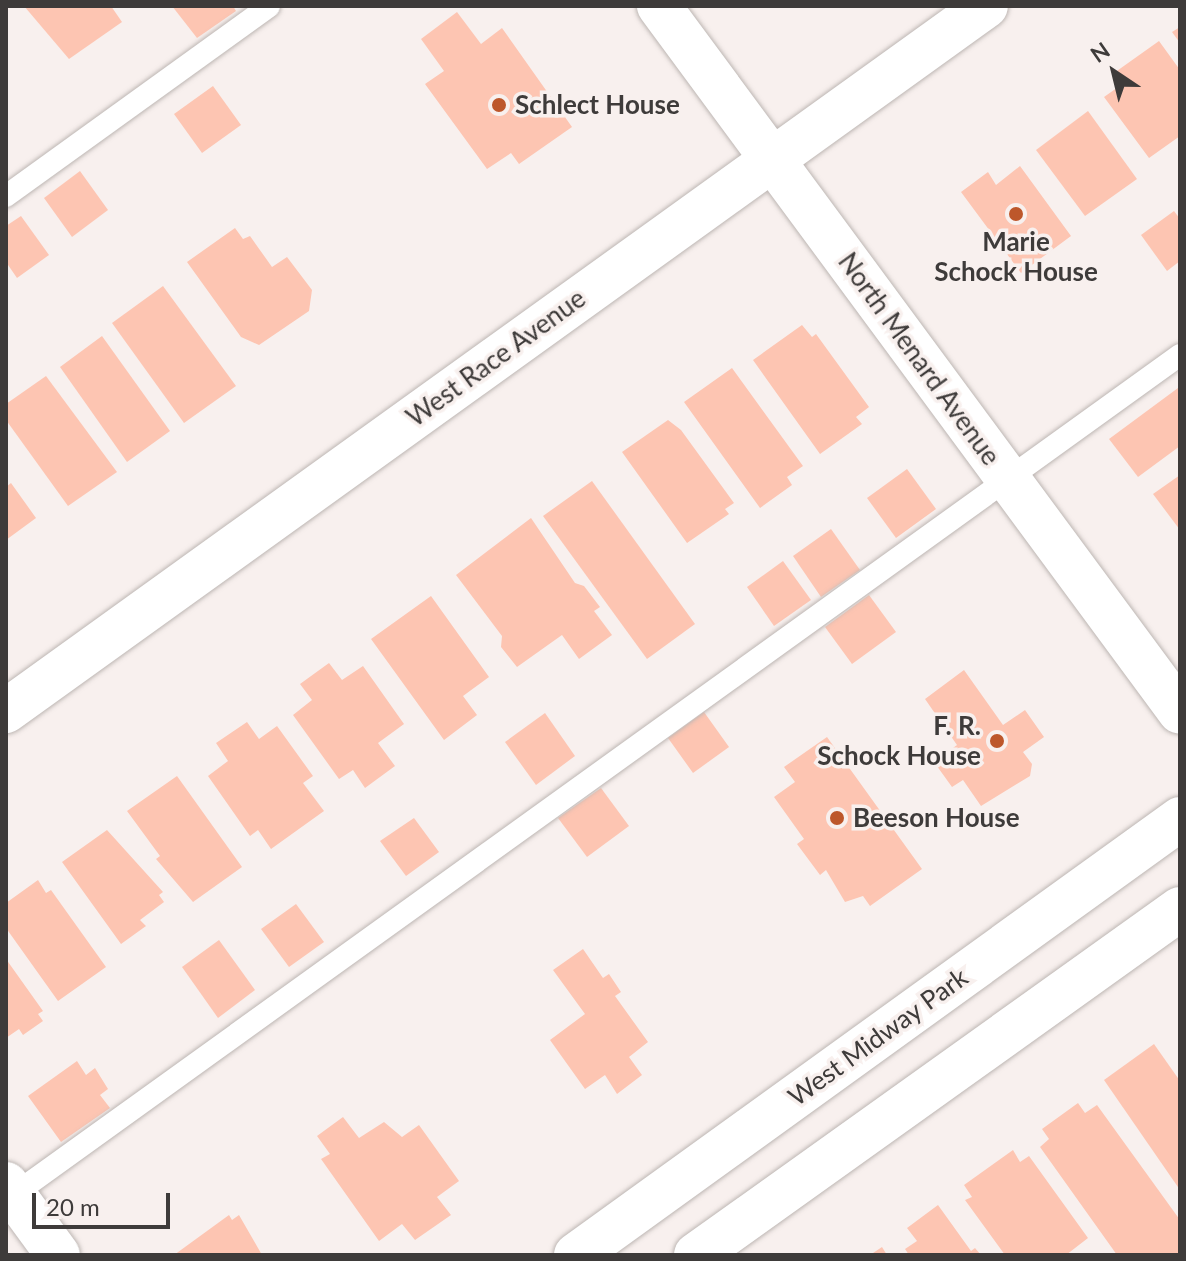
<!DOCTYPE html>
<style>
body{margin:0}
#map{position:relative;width:1186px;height:1261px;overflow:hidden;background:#f8f0ee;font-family:Lato,sans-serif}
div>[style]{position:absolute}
.building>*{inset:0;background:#fdc5b2}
.roads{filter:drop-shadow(0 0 2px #bdb6b3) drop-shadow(0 0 2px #bdb6b3)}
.lane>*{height:22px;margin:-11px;padding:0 11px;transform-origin:11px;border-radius:11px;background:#fff}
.street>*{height:44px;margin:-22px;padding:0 22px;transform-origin:22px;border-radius:22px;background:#fff}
.dots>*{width:22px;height:22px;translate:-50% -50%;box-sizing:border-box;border:4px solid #f8f0ee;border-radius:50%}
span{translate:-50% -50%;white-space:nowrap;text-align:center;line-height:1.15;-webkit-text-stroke:7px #f8f0ee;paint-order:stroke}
.poi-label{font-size:26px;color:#3e3b3a;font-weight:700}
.left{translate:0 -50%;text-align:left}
.right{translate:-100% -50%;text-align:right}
.street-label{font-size:26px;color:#3e3b3a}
.frame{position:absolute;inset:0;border:8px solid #3e3b3a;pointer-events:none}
.north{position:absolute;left:1074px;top:32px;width:80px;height:80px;-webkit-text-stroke:6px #f8f0ee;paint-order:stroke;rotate:325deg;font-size:22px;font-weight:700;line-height:32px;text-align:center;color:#3e3b3a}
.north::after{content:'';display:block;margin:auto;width:28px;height:36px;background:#3e3b3a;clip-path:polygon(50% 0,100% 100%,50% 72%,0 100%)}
.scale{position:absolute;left:32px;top:1193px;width:138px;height:36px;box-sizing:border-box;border:4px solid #3e3b3a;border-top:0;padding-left:10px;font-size:24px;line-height:28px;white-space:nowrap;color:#3e3b3a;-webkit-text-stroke:6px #f8f0ee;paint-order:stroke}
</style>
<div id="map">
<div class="building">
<i style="clip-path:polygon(24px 6px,111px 6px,122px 22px,69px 59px)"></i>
<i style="clip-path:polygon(172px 6px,233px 6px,236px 11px,197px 38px)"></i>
<i style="clip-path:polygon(457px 12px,481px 44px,502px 28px,572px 127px,519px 164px,511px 153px,487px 169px,425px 84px,444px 71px,421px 39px)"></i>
<i style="clip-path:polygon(1180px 27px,1180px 43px,1172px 32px)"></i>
<i style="clip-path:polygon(1159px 41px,1180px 70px,1180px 136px,1149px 158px,1104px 97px,1121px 85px,1114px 73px)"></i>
<i style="clip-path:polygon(213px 86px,241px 125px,202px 153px,174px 114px)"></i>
<i style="clip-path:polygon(1088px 111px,1137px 179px,1085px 216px,1036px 150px)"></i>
<i style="clip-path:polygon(1020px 166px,1071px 236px,1021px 273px,961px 192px,988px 172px,996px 185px)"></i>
<i style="clip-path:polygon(80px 171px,108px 210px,72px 237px,44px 198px)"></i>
<i style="clip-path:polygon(1174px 211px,1180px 219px,1180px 261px,1167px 271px,1141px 235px)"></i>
<i style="clip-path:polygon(21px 216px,49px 255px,17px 278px,6px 262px,6px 226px)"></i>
<i style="clip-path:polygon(235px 228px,243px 239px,250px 236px,272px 267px,287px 257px,312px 290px,309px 311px,259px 345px,241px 337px,187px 262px)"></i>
<i style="clip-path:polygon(163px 286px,236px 386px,184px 423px,112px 323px)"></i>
<i style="clip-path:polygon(802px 325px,812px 337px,816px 334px,869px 407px,856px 417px,862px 424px,820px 454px,753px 360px)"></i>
<i style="clip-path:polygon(102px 336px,170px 431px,127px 462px,60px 367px)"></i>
<i style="clip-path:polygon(732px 368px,803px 466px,787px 477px,792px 485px,760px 508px,684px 402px)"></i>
<i style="clip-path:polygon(46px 376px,117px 472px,68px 506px,6px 420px,6px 404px)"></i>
<i style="clip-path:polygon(1178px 388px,1180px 446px,1138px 477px,1109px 439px)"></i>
<i style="clip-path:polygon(668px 420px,681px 430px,734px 503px,725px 509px,729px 514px,687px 543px,622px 452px)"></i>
<i style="clip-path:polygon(907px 469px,936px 509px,896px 538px,867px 498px)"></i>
<i style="clip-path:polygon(1180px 475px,1180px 530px,1153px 494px)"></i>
<i style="clip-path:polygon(592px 481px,695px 624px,647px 659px,543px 516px)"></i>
<i style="clip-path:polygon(11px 483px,36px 518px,6px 540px,6px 487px)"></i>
<i style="clip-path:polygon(531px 518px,575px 583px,584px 586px,600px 607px,594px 611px,612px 635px,579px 659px,562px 635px,517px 667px,501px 647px,502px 636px,456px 575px)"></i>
<i style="clip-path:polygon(831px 529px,860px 570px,821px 597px,793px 556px)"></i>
<i style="clip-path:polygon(783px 561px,811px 600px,774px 626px,747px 587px)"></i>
<i style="clip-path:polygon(869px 595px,896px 632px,852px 664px,825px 627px)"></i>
<i style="clip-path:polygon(431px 596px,489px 677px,463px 696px,477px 715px,444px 740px,371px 639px)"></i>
<i style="clip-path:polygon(329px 663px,342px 680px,363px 666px,404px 724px,378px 743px,395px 766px,365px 788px,353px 770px,339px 779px,293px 715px,312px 700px,300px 684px)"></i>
<i style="clip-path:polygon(964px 670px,1003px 725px,1025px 710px,1044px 737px,1023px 752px,1032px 764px,1030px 776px,981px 806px,963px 780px,952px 787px,934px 762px,957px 745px,925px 699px)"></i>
<i style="clip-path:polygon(704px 712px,729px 747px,693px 773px,668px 738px)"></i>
<i style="clip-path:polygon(545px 713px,575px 756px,536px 785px,505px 742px)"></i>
<i style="clip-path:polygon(247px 722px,259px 739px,277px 726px,313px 776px,303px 783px,324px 811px,271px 849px,258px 830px,250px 836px,208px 776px,228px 761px,216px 743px)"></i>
<i style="clip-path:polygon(827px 737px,922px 869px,870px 906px,863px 896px,845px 902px,826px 870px,820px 875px,797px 844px,804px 839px,774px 797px,795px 782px,784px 767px)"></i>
<i style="clip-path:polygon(177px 776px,242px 867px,193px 902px,156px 859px,160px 856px,127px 811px)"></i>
<i style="clip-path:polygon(601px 788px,629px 826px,587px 857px,558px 818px)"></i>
<i style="clip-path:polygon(414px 818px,439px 852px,406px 876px,380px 841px)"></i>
<i style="clip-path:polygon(107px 830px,163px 892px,159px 895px,164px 902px,140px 920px,146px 926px,121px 944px,62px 862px)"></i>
<i style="clip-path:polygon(38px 880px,46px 893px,51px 890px,106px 967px,58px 1001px,6px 928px,6px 903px)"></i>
<i style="clip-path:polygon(296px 904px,324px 942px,289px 967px,261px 929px)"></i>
<i style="clip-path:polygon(219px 940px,255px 990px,218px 1018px,182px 967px)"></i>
<i style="clip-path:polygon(583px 949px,603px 978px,609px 974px,621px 992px,615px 996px,648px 1042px,629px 1057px,642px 1075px,617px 1094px,605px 1075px,585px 1089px,550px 1040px,585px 1014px,553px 970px)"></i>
<i style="clip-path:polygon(6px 959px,43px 1011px,38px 1014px,43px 1021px,23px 1035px,19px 1029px,6px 1038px)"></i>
<i style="clip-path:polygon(1154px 1044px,1180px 1081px,1180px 1190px,1104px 1080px)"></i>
<i style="clip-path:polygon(77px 1061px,86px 1075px,95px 1068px,108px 1089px,100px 1095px,110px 1108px,61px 1142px,28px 1096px)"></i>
<i style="clip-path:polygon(1078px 1103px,1085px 1113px,1097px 1105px,1180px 1220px,1180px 1252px,1176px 1255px,1117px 1255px,1040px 1147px,1049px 1139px,1042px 1129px)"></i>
<i style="clip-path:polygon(343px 1117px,359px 1138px,384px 1122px,402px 1137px,419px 1125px,459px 1181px,437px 1197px,451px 1215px,415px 1240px,402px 1224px,379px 1241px,321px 1159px,330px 1154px,317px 1136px)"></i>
<i style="clip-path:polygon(1013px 1150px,1020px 1162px,1029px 1156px,1088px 1238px,1066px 1255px,1005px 1255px,965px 1200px,972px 1197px,964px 1185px)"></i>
<i style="clip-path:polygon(938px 1205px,971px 1251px,975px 1248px,981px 1255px,909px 1255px,905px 1249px,917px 1241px,907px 1228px)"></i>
<i style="clip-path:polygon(229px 1215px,232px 1220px,239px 1215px,262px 1255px,174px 1255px)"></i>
<i style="clip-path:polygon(882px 1247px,887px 1255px,870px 1255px)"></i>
</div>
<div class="roads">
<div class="lane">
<i style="left:6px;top:196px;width:324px;rotate:-35.8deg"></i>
<i style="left:9px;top:1198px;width:1443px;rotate:-35.75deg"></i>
</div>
<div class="street">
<i style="left:659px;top:6px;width:877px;rotate:53.57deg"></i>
<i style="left:6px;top:711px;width:1207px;rotate:-35.73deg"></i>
<i style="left:6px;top:1184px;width:88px;rotate:53.8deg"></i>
<i style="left:576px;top:1255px;width:745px;rotate:-35.82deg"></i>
<i style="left:696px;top:1255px;width:595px;rotate:-35.56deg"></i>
</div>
</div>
<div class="dots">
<i style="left:499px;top:105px;background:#bd572b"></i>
<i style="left:1016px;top:214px;background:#bd572b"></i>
<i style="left:997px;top:741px;background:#bd572b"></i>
<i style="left:837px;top:818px;background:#bd572b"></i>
</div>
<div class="poi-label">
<span class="left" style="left:515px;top:105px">Schlect House</span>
<span style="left:1016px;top:257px">Marie<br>Schock House</span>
<span class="right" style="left:981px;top:741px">F. R.<br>Schock House</span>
<span class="left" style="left:853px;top:818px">Beeson House</span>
</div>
<div class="street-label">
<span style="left:496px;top:358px;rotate:-36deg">West Race Avenue</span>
<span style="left:919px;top:359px;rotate:54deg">North Menard Avenue</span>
<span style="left:878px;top:1037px;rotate:-36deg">West Midway Park</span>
</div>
<div class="frame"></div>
<div class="north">N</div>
<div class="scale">20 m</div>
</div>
